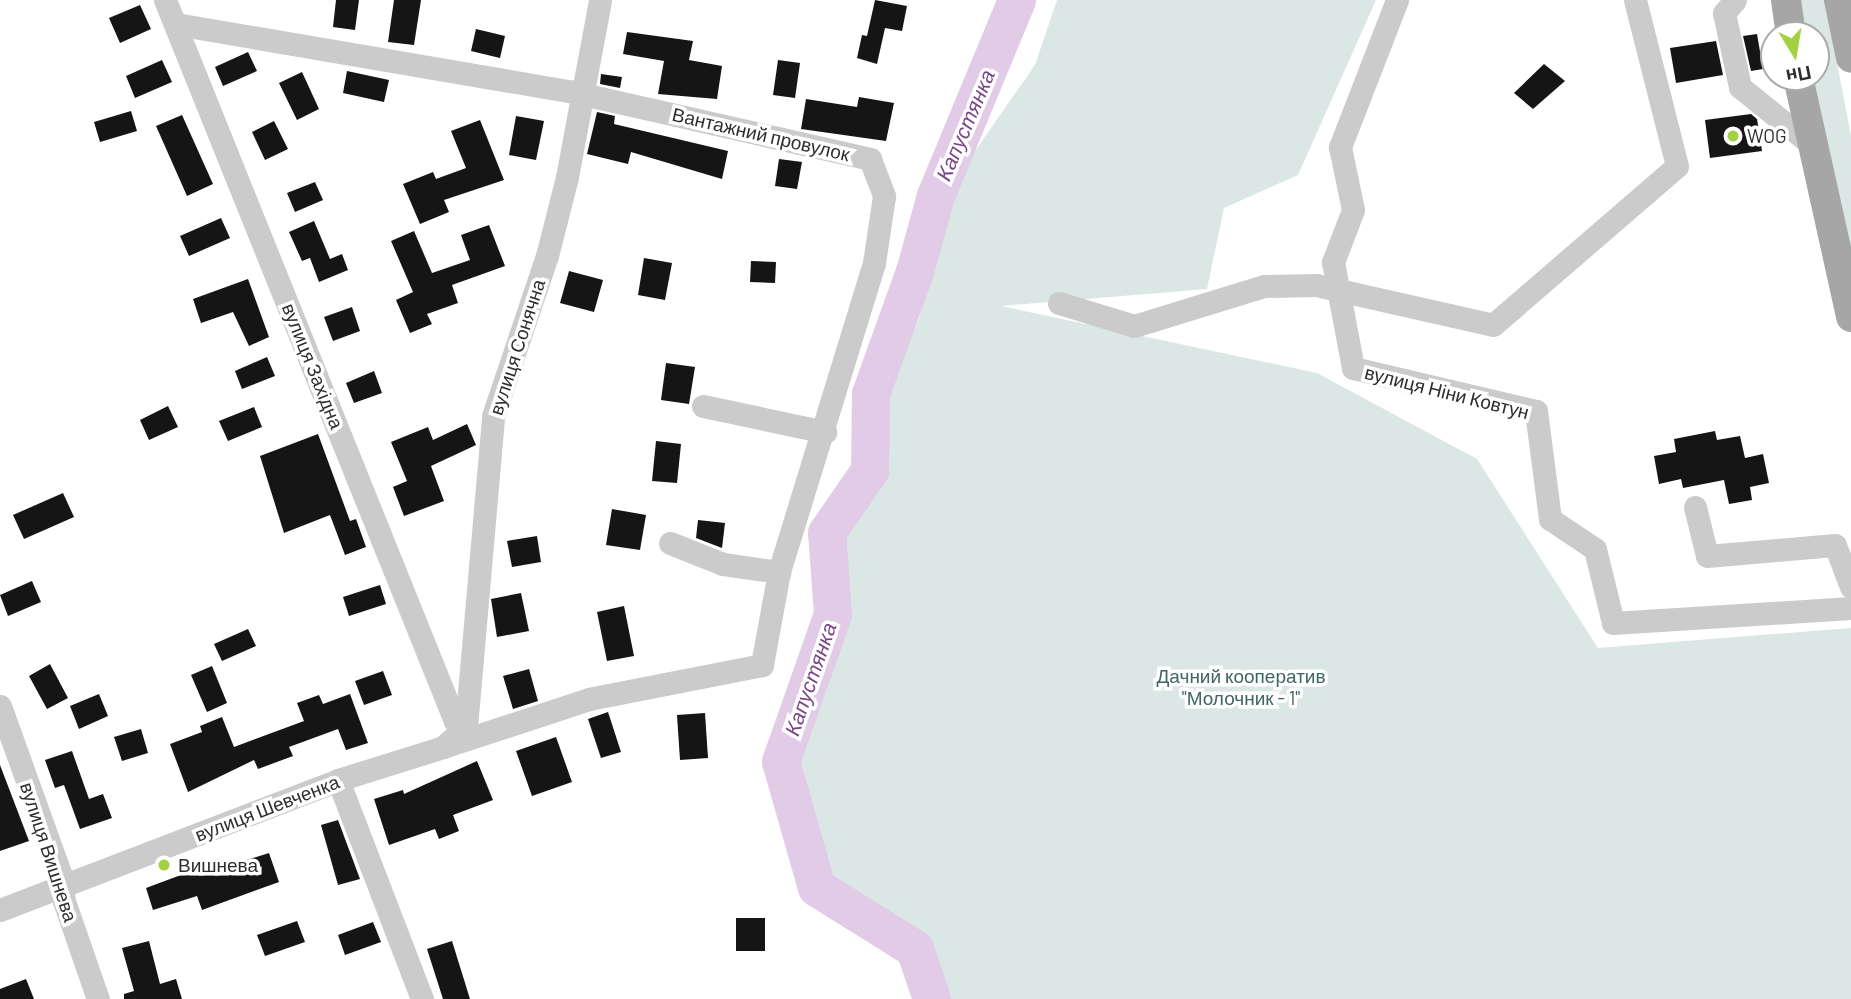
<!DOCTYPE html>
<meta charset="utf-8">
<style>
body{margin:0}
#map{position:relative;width:1851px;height:999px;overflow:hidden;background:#fff;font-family:Barlow,sans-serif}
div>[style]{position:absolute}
.green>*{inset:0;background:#dae7e5}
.river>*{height:38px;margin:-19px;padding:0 19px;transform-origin:19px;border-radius:19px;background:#e1cbe7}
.building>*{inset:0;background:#151515}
.minor>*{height:23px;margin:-11.5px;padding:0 11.5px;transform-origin:11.5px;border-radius:11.5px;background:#cbcbcb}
.major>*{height:30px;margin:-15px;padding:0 15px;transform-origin:15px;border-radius:15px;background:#a6a6a6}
.dots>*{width:19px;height:19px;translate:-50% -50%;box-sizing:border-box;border:4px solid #fff;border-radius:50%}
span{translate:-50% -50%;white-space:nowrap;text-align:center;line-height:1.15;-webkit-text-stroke:7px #fff;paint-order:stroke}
.street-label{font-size:19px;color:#2e2e2e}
.poi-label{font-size:19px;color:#2e2e2e}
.left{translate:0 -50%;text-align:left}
.park-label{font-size:19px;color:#406562}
.water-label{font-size:21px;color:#794587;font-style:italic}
.north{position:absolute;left:1760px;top:21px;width:70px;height:70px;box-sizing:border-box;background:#fff;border:2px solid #ababab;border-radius:50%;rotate:169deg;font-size:19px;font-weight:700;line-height:28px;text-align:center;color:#2e2e2e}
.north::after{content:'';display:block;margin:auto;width:24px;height:32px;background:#a3d143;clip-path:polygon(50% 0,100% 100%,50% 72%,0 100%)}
</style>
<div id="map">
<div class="green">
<i style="clip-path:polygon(1057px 0,1376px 0,1298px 175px,1224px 208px,1207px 289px,1001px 306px,1317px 373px,1477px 459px,1598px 648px,1851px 628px,1851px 999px,946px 999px,922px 936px,835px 881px,796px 763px,847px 621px,842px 533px,886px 476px,885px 393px,919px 319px,947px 191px,1035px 65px)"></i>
<i style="clip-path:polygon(1798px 0,1825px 0,1851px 136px,1851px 264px,1812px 77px,1816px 77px,1816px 35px,1805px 35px)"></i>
</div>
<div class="river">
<i style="left:932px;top:999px;width:53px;rotate:-108.8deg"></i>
<i style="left:915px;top:949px;width:115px;rotate:-148.1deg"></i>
<i style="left:817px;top:888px;width:131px;rotate:-105.9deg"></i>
<i style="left:781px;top:762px;width:157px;rotate:-70.6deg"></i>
<i style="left:833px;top:614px;width:81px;rotate:-94.2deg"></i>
<i style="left:827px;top:533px;width:75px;rotate:-55.3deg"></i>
<i style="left:870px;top:471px;width:77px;rotate:-89.3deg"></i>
<i style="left:871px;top:394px;width:130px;rotate:-70.2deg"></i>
<i style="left:915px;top:272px;width:79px;rotate:-74.6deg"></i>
<i style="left:936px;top:196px;width:212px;rotate:-67.5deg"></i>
</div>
<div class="building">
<i style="clip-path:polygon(336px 0,359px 0,355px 30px,333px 27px)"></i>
<i style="clip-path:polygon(394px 0,421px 0,414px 45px,388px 42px)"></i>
<i style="clip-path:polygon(875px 0,907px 6px,902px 31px,885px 28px,877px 64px,857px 58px,862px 35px,867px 36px)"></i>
<i style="clip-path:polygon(140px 5px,151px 29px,120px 43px,109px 18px)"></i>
<i style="clip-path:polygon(476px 29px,505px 36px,500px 58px,471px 51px)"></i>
<i style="clip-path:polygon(627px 32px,693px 41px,689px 60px,722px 66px,717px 99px,658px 94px,664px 61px,623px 54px)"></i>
<i style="clip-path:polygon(1757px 34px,1763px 69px,1751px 71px,1743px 36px)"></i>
<i style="clip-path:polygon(1716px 41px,1723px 75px,1676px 83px,1670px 48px)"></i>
<i style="clip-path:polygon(248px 52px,257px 71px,223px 86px,215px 67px)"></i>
<i style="clip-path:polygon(162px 60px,172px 82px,135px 98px,126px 76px)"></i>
<i style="clip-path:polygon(778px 60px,800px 63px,795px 98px,773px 95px)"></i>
<i style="clip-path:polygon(1544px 64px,1565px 81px,1533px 109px,1514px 93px)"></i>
<i style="clip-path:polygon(347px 71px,389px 80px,384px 102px,343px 93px)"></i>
<i style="clip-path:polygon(302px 72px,319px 109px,297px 120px,279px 83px)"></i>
<i style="clip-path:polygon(601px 74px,622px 77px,620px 88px,600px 84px)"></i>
<i style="clip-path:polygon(859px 97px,894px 103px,886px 141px,801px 129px,806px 99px,857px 107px)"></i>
<i style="clip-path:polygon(131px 111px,137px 131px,100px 142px,94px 122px)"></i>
<i style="clip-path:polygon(597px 112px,615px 116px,614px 124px,728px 151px,722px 179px,631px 152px,628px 164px,587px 154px)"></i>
<i style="clip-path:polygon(1751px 114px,1757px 119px,1762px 151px,1710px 158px,1705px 120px)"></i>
<i style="clip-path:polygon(182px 115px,213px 184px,187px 196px,156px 126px)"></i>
<i style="clip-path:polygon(516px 116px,544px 121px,536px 160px,509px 155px)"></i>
<i style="clip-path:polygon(480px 120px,504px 180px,444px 200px,449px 212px,420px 224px,403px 184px,433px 172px,436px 179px,466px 168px,451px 131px)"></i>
<i style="clip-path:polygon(274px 121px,288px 149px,265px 160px,252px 132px)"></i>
<i style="clip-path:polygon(779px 159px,802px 162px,797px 189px,775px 186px)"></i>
<i style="clip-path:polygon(315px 182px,323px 200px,295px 212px,287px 193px)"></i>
<i style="clip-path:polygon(221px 218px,230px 238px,189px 256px,180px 236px)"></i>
<i style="clip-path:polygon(314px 221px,330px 259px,342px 254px,348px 270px,319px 282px,310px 258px,302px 261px,289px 232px)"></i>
<i style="clip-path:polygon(489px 225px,505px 266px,452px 285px,458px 303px,427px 314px,432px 324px,410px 333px,396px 300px,413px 292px,391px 241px,414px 231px,432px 273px,470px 260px,461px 235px)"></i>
<i style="clip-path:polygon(644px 258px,672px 263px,665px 300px,638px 295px)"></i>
<i style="clip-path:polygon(751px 261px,776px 262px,775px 283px,750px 282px)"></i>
<i style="clip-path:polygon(569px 271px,603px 280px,594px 312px,560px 303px)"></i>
<i style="clip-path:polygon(248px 279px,269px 337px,249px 346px,233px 312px,201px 323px,193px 299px)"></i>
<i style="clip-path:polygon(352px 307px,360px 331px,333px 341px,324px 317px)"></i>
<i style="clip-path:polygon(267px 357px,275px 376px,242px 389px,235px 371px)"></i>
<i style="clip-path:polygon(666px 363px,695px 367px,689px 404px,661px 400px)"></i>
<i style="clip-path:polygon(374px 371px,382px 393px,354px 403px,346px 383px)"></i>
<i style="clip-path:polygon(168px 406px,178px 427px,149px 440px,140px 420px)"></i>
<i style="clip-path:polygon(254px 407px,262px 427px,228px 441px,219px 421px)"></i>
<i style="clip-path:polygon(467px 424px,476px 445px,431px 466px,444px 501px,404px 516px,393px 487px,407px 481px,391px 442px,428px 427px,433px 440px)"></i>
<i style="clip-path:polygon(1715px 431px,1717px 440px,1740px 436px,1745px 458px,1763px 454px,1769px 483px,1750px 487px,1752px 500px,1729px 504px,1724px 480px,1683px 488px,1681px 479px,1659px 484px,1654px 456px,1676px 452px,1674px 439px)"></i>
<i style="clip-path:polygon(318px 434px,350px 521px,356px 519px,366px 547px,345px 555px,330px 515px,284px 533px,260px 456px)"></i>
<i style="clip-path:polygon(656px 441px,681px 444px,677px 483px,652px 481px)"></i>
<i style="clip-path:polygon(63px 493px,74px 517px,24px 539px,13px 515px)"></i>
<i style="clip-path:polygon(612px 509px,646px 515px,640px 550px,606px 545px)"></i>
<i style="clip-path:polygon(698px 520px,725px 523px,722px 548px,696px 538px)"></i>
<i style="clip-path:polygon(537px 536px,541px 562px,512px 567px,507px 541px)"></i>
<i style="clip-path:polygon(32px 581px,41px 602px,8px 616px,0 595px)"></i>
<i style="clip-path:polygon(380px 585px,386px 604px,349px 616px,343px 597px)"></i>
<i style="clip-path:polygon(521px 593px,529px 631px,497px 637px,491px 599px)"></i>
<i style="clip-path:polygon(624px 606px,634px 656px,607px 661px,597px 612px)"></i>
<i style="clip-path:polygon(248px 629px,256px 646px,222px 661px,214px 644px)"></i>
<i style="clip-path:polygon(50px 664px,68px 698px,47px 709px,29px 676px)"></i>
<i style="clip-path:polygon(212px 666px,227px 703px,207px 712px,191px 675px)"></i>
<i style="clip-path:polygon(529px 669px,538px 701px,513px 709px,503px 676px)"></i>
<i style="clip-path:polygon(383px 671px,392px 695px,364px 705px,355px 681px)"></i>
<i style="clip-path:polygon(99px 694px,108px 716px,79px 729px,70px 706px)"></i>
<i style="clip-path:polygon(350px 694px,368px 743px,346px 750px,338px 729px,289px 747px,293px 756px,258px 769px,254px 760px,188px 792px,170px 744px,202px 732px,200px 726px,222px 717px,234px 747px,304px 721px,297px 703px,319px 695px,323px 704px)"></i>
<i style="clip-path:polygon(608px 712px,621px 752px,601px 758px,588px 719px)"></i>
<i style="clip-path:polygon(705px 713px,708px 758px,680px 760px,677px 715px)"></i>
<i style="clip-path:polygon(141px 729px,148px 753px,122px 761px,114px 737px)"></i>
<i style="clip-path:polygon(556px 737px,572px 782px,532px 796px,516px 751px)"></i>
<i style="clip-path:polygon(72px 751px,89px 799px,103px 794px,112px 818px,80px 829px,64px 785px,55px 788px,45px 760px)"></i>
<i style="clip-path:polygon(477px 761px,493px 800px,453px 815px,459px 831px,439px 839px,435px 829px,389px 845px,374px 799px,403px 790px,404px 794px)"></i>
<i style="clip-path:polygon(0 765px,29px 841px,0 851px)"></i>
<i style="clip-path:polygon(338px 820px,360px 879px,338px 885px,321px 825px)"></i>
<i style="clip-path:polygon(269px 853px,279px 882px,202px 910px,197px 896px,153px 910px,146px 888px,221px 860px,224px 867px)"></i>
<i style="clip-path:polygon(736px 918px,765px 918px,765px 951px,736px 951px)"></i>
<i style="clip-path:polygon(297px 921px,305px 942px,265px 956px,257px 935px)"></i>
<i style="clip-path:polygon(373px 922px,381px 942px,345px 955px,338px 935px)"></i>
<i style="clip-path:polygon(149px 941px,160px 984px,176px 979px,182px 999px,124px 999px,124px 994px,134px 991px,122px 948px)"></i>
<i style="clip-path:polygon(452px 941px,470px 999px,443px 999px,427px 949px)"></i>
<i style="clip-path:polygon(26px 979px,34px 999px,0 999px,0 989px)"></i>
</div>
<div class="minor">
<i style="left:165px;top:0;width:777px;rotate:68.09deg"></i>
<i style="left:455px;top:721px;width:13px;rotate:29deg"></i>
<i style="left:1397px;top:0;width:158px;rotate:111.2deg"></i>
<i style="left:1340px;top:147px;width:64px;rotate:78.3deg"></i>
<i style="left:1353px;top:210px;width:56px;rotate:111deg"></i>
<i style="left:1333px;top:262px;width:108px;rotate:79.3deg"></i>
<i style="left:1353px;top:368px;width:188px;rotate:13.2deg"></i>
<i style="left:1536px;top:411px;width:109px;rotate:82.6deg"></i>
<i style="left:1550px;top:519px;width:54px;rotate:33.7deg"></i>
<i style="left:1595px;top:549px;width:76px;rotate:76.3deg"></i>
<i style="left:1613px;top:623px;width:238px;rotate:-3.6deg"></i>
<i style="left:1735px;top:0;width:17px;rotate:130deg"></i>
<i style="left:1724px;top:13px;width:76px;rotate:77.8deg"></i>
<i style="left:1740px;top:87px;width:94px;rotate:38.9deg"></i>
<i style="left:176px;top:24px;width:399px;rotate:9.7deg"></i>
<i style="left:569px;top:91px;width:309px;rotate:12.7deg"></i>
<i style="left:870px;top:159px;width:40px;rotate:69deg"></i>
<i style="left:884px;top:196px;width:68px;rotate:98.5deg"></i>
<i style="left:874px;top:263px;width:323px;rotate:107.1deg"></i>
<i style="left:779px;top:572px;width:95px;rotate:100.4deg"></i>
<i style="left:762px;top:665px;width:176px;rotate:168.9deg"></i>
<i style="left:589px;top:699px;width:154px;rotate:161.8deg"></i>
<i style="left:1059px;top:303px;width:78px;rotate:17deg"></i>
<i style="left:1134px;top:326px;width:136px;rotate:-17.1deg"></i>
<i style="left:1264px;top:286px;width:52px;rotate:-1.1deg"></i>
<i style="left:1316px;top:285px;width:181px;rotate:12.7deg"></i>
<i style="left:1493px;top:325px;width:243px;rotate:-40.8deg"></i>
<i style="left:1677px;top:166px;width:171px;rotate:-104.2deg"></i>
<i style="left:703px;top:406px;width:125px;rotate:12deg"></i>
<i style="left:1695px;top:507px;width:50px;rotate:76.2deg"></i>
<i style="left:1707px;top:556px;width:128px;rotate:-4.9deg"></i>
<i style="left:1835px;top:545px;width:45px;rotate:69.1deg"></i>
<i style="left:670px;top:543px;width:57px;rotate:21.6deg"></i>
<i style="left:723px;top:564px;width:57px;rotate:8.1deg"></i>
<i style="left:0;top:706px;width:177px;rotate:70.2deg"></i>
<i style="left:60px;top:873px;width:28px;rotate:82deg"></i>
<i style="left:64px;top:901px;width:104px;rotate:70.9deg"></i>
<i style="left:338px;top:780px;width:235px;rotate:69deg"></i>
<i style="left:0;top:910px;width:362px;rotate:-21deg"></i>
<i style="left:338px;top:780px;width:110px;rotate:-17.4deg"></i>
<i style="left:443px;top:747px;width:30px;rotate:-41deg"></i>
<i style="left:466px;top:727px;width:312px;rotate:-85deg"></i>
<i style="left:493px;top:416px;width:169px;rotate:-71.4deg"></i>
<i style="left:547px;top:256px;width:81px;rotate:-75.8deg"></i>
<i style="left:567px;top:177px;width:180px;rotate:-79.4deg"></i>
</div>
<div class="major">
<i style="left:1786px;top:0;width:35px;rotate:82deg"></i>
<i style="left:1839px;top:0;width:59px;rotate:78.3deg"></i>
<i style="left:1798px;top:77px;width:246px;rotate:77.5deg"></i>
</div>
<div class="dots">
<i style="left:1733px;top:136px;background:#a3d143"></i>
<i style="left:164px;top:865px;background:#a3d143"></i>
</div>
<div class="street-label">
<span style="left:761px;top:134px;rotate:13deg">Вантажний провулок</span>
<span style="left:517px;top:347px;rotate:-72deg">вулиця Сонячна</span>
<span style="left:313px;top:366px;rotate:68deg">вулиця Західна</span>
<span style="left:1447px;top:392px;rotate:14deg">вулиця Ніни Ковтун</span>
<span style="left:267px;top:808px;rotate:-21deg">вулиця Шевченка</span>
<span style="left:49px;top:852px;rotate:72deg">вулиця Вишнева</span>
</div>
<div class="poi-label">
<span class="left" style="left:1747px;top:136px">WOG</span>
<span class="left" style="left:178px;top:865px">Вишнева</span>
</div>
<div class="park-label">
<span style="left:1241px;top:687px">Дачний кооператив<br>"Молочник - 1"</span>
</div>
<div class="water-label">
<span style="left:965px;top:125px;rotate:-67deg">Капустянка</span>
<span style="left:810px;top:679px;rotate:-71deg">Капустянка</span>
</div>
<div class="north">Пн</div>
</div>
